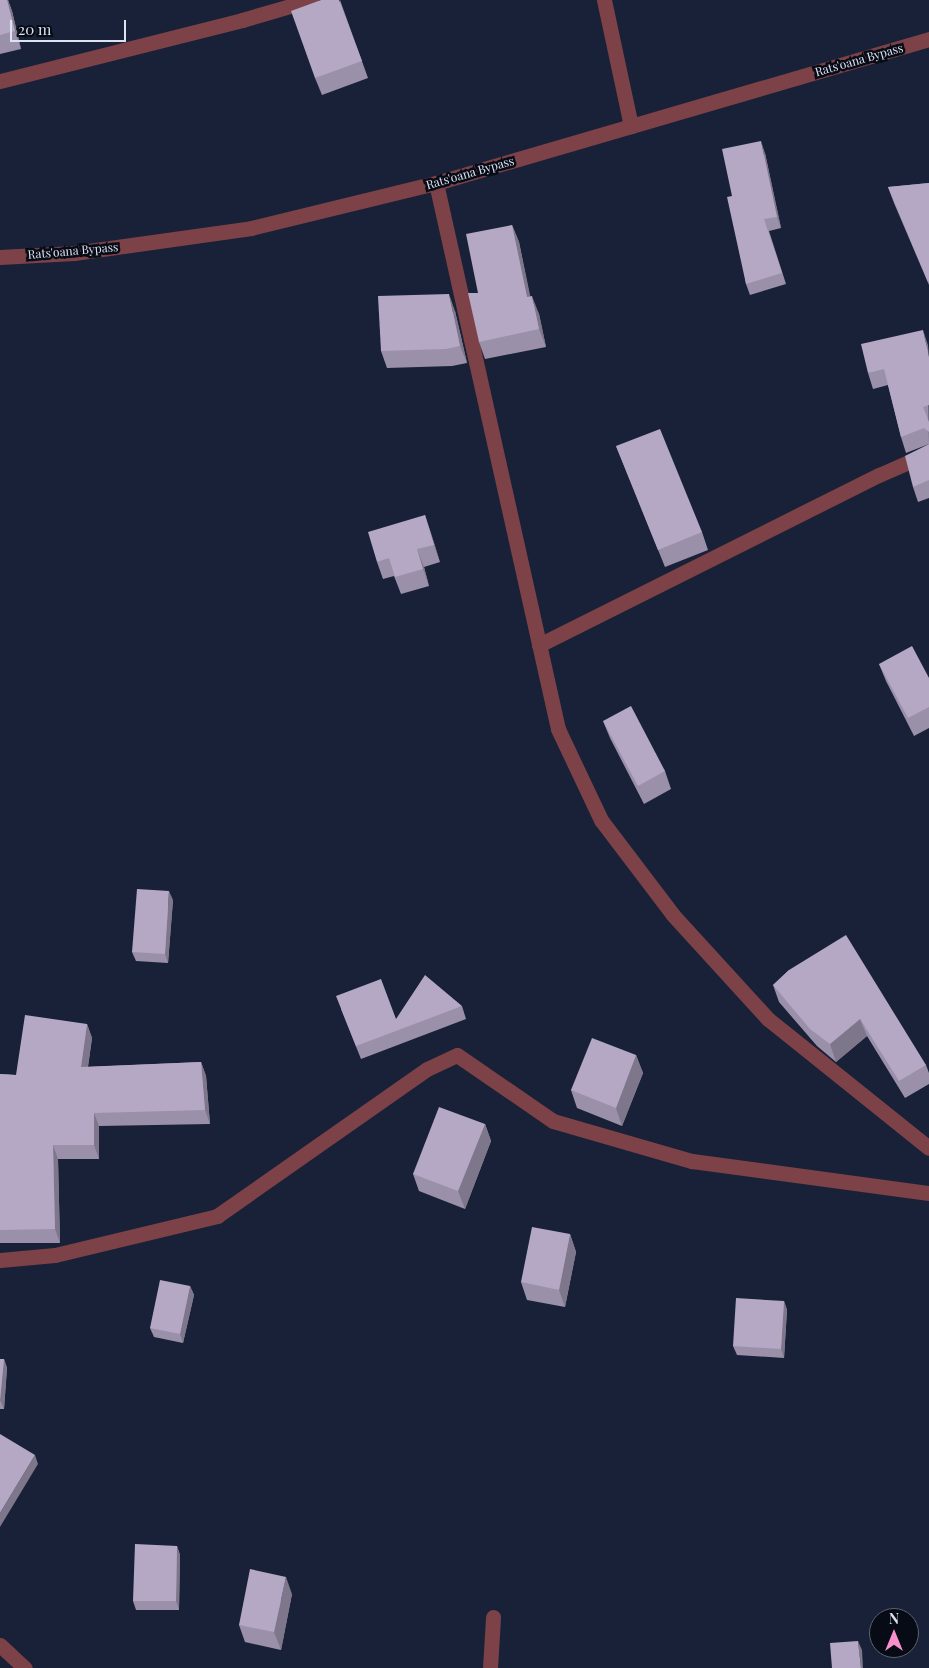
<!DOCTYPE html>
<style>
body{margin:0}
#map{position:relative;width:929px;height:1668px;overflow:hidden;background:#182137;font-family:"Playfair Display",serif}
div>[style]{position:absolute}
.minor>*{height:15px;margin:-7.5px;padding:0 7.5px;transform-origin:7.5px;border-radius:7.5px;background:#7c4247}
.tertiary>*{height:15px;margin:-7.5px;padding:0 7.5px;transform-origin:7.5px;border-radius:7.5px;background:#7c4247}
.wall>*{inset:0;background:#9b90a9}
.shaded-wall>*{inset:0;background:#7e768a}
.building>*{inset:0;background:#b4a8c5}
span{translate:-50% -50%;white-space:nowrap;text-align:center;line-height:1.15;-webkit-text-stroke:5px #070b15;paint-order:stroke}
.street-label{font-size:12px;color:#dce3f2}
.north{position:absolute;left:869px;top:1608px;width:50px;height:50px;box-sizing:border-box;background:#070b15;border:1px solid #5c616d;border-radius:50%;rotate:0deg;font-size:14px;font-weight:700;line-height:20px;text-align:center;color:#dce3f2}
.north::after{content:'';display:block;margin:auto;width:18px;height:22px;background:#f890cb;clip-path:polygon(50% 0,100% 100%,50% 72%,0 100%)}
.scale{position:absolute;left:10px;top:20px;width:116px;height:22px;box-sizing:border-box;border:2px solid #dce3f2;border-top:0;padding-left:6px;font-size:15px;line-height:18px;white-space:nowrap;color:#dce3f2;-webkit-text-stroke:4px #070b15;paint-order:stroke}
</style>
<div id="map">
<div class="minor">
<i style="left:604px;top:0;width:129px;rotate:77.9deg"></i>
<i style="left:0;top:81px;width:250px;rotate:-14.1deg"></i>
<i style="left:242px;top:20px;width:72px;rotate:-16.2deg"></i>
<i style="left:436px;top:183px;width:559px;rotate:77.4deg"></i>
<i style="left:558px;top:729px;width:101px;rotate:64.7deg"></i>
<i style="left:601px;top:820px;width:119px;rotate:52.8deg"></i>
<i style="left:673px;top:915px;width:141px;rotate:47.6deg"></i>
<i style="left:768px;top:1019px;width:206px;rotate:38.7deg"></i>
<i style="left:539px;top:645px;width:380px;rotate:-26.6deg"></i>
<i style="left:879px;top:475px;width:55px;rotate:-23.7deg"></i>
<i style="left:0;top:1260px;width:55px;rotate:-5.2deg"></i>
<i style="left:55px;top:1255px;width:167px;rotate:-13.5deg"></i>
<i style="left:217px;top:1216px;width:256px;rotate:-35deg"></i>
<i style="left:427px;top:1069px;width:33px;rotate:-25deg"></i>
<i style="left:457px;top:1055px;width:116px;rotate:34.5deg"></i>
<i style="left:553px;top:1121px;width:145px;rotate:16.1deg"></i>
<i style="left:692px;top:1161px;width:239px;rotate:7.7deg"></i>
<i style="left:0;top:1645px;width:34px;rotate:43deg"></i>
<i style="left:490px;top:1668px;width:51px;rotate:-86.6deg"></i>
</div>
<div class="tertiary">
<i style="left:0;top:257px;width:74px;rotate:-3.1deg"></i>
<i style="left:74px;top:253px;width:179px;rotate:-8deg"></i>
<i style="left:251px;top:228px;width:190px;rotate:-13.7deg"></i>
<i style="left:436px;top:183px;width:514px;rotate:-16.28deg"></i>
</div>
<div class="wall">
<i style="clip-path:polygon(0 0,8px 0,12px 11px,21px 49px,0 54px)"></i>
<i style="clip-path:polygon(340px 0,368px 78px,322px 95px,315px 78px)"></i>
<i style="clip-path:polygon(765px 153px,781px 228px,769px 231px,786px 284px,750px 295px,746px 284px,732px 196px)"></i>
<i style="clip-path:polygon(929px 183px,929px 285px,894px 203px,888px 187px)"></i>
<i style="clip-path:polygon(512px 225px,519px 242px,530px 297px,539px 314px,546px 347px,485px 359px,479px 342px,478px 293px)"></i>
<i style="clip-path:polygon(455px 311px,467px 363px,452px 366px,387px 368px,381px 351px)"></i>
<i style="clip-path:polygon(928px 345px,929px 444px,906px 453px,901px 437px,888px 385px,873px 389px,868px 373px)"></i>
<i style="clip-path:polygon(929px 444px,929px 498px,918px 502px,913px 487px,928px 446px)"></i>
<i style="clip-path:polygon(616px 446px,702px 532px,708px 550px,665px 567px)"></i>
<i style="clip-path:polygon(425px 515px,440px 562px,424px 567px,429px 586px,401px 594px,394px 576px,383px 579px,377px 562px)"></i>
<i style="clip-path:polygon(879px 664px,929px 678px,929px 728px,914px 736px,886px 681px)"></i>
<i style="clip-path:polygon(603px 721px,665px 771px,671px 789px,644px 804px,610px 738px)"></i>
<i style="clip-path:polygon(173px 900px,168px 963px,136px 961px,132px 952px)"></i>
<i style="clip-path:polygon(789px 970px,926px 1065px,929px 1073px,929px 1084px,905px 1098px,867px 1036px,836px 1062px,817px 1046px,779px 1002px,773px 985px)"></i>
<i style="clip-path:polygon(462px 1006px,466px 1019px,361px 1059px,341px 1009px,396px 1019px)"></i>
<i style="clip-path:polygon(87px 1024px,92px 1038px,88px 1067px,201px 1062px,206px 1076px,210px 1124px,99px 1126px,99px 1159px,58px 1159px,60px 1243px,0 1243px,0 1074px,16px 1075px)"></i>
<i style="clip-path:polygon(636px 1055px,643px 1073px,622px 1126px,577px 1108px,571px 1090px)"></i>
<i style="clip-path:polygon(485px 1124px,491px 1141px,465px 1209px,419px 1191px,413px 1174px)"></i>
<i style="clip-path:polygon(570px 1234px,576px 1252px,565px 1307px,527px 1300px,521px 1282px)"></i>
<i style="clip-path:polygon(190px 1286px,194px 1295px,183px 1343px,154px 1337px,150px 1328px)"></i>
<i style="clip-path:polygon(784px 1301px,787px 1310px,784px 1358px,737px 1355px,733px 1346px)"></i>
<i style="clip-path:polygon(0 1359px,4px 1359px,7px 1368px,4px 1409px,0 1409px)"></i>
<i style="clip-path:polygon(177px 1546px,180px 1555px,179px 1610px,136px 1610px,133px 1601px)"></i>
<i style="clip-path:polygon(292px 1594px,281px 1650px,245px 1642px,239px 1625px)"></i>
</div>
<div class="shaded-wall">
<i style="clip-path:polygon(7px 0,8px 0,12px 11px,21px 49px,15px 31px)"></i>
<i style="clip-path:polygon(761px 141px,765px 153px,781px 228px,777px 217px)"></i>
<i style="clip-path:polygon(512px 225px,519px 242px,534px 314px,527px 297px)"></i>
<i style="clip-path:polygon(449px 294px,455px 311px,467px 363px,460px 346px)"></i>
<i style="clip-path:polygon(532px 296px,539px 314px,546px 347px,539px 329px)"></i>
<i style="clip-path:polygon(923px 330px,928px 345px,929px 357px)"></i>
<i style="clip-path:polygon(425px 515px,431px 533px,440px 562px,434px 545px)"></i>
<i style="clip-path:polygon(417px 549px,424px 567px,429px 586px,423px 569px)"></i>
<i style="clip-path:polygon(169px 891px,173px 900px,168px 963px,165px 954px)"></i>
<i style="clip-path:polygon(860px 1019px,867px 1036px,836px 1062px,830px 1044px)"></i>
<i style="clip-path:polygon(87px 1024px,92px 1038px,86px 1080px,81px 1067px)"></i>
<i style="clip-path:polygon(636px 1055px,643px 1073px,622px 1126px,616px 1108px)"></i>
<i style="clip-path:polygon(201px 1062px,206px 1076px,210px 1124px,205px 1110px)"></i>
<i style="clip-path:polygon(94px 1113px,99px 1126px,99px 1159px,94px 1145px)"></i>
<i style="clip-path:polygon(485px 1124px,491px 1141px,465px 1209px,458px 1191px)"></i>
<i style="clip-path:polygon(53px 1145px,58px 1159px,60px 1243px,55px 1229px)"></i>
<i style="clip-path:polygon(570px 1234px,576px 1252px,565px 1307px,559px 1290px)"></i>
<i style="clip-path:polygon(190px 1286px,194px 1295px,183px 1343px,180px 1334px)"></i>
<i style="clip-path:polygon(784px 1301px,787px 1310px,784px 1358px,781px 1349px)"></i>
<i style="clip-path:polygon(4px 1359px,7px 1368px,4px 1409px,0 1400px)"></i>
<i style="clip-path:polygon(35px 1455px,38px 1464px,0 1527px,0 1513px)"></i>
<i style="clip-path:polygon(177px 1546px,180px 1555px,179px 1610px,176px 1601px)"></i>
<i style="clip-path:polygon(286px 1577px,292px 1594px,281px 1650px,274px 1632px)"></i>
<i style="clip-path:polygon(858px 1641px,862px 1650px,863px 1668px,861px 1668px)"></i>
</div>
<div class="building">
<i style="clip-path:polygon(0 0,7px 0,15px 31px,0 35px)"></i>
<i style="clip-path:polygon(321px 0,339px 0,362px 61px,315px 78px,291px 11px)"></i>
<i style="clip-path:polygon(761px 141px,777px 217px,764px 219px,782px 273px,746px 284px,727px 197px,732px 196px,722px 149px)"></i>
<i style="clip-path:polygon(929px 183px,929px 281px,928px 282px,888px 187px)"></i>
<i style="clip-path:polygon(512px 225px,527px 297px,532px 296px,539px 329px,479px 342px,468px 293px,478px 293px,466px 234px)"></i>
<i style="clip-path:polygon(449px 294px,460px 346px,446px 349px,381px 351px,378px 296px)"></i>
<i style="clip-path:polygon(923px 330px,929px 357px,929px 405px,923px 407px,929px 422px,929px 432px,924px 428px,901px 437px,884px 369px,868px 373px,861px 344px)"></i>
<i style="clip-path:polygon(660px 429px,702px 532px,658px 550px,616px 446px)"></i>
<i style="clip-path:polygon(929px 444px,929px 480px,913px 487px,905px 456px)"></i>
<i style="clip-path:polygon(425px 515px,434px 545px,417px 549px,423px 569px,395px 577px,389px 558px,377px 562px,368px 532px)"></i>
<i style="clip-path:polygon(912px 646px,929px 678px,929px 707px,908px 718px,879px 664px)"></i>
<i style="clip-path:polygon(631px 706px,665px 771px,638px 786px,603px 721px)"></i>
<i style="clip-path:polygon(137px 889px,169px 891px,165px 954px,132px 952px)"></i>
<i style="clip-path:polygon(846px 935px,926px 1065px,899px 1081px,860px 1019px,830px 1044px,810px 1029px,773px 985px,789px 970px)"></i>
<i style="clip-path:polygon(425px 975px,462px 1006px,356px 1046px,336px 996px,381px 979px,396px 1019px)"></i>
<i style="clip-path:polygon(25px 1015px,87px 1024px,81px 1067px,201px 1062px,205px 1110px,94px 1113px,94px 1145px,53px 1145px,55px 1229px,0 1230px,0 1074px,16px 1075px)"></i>
<i style="clip-path:polygon(592px 1038px,636px 1055px,616px 1108px,571px 1090px)"></i>
<i style="clip-path:polygon(439px 1107px,485px 1124px,458px 1191px,413px 1174px)"></i>
<i style="clip-path:polygon(532px 1227px,570px 1234px,559px 1290px,521px 1282px)"></i>
<i style="clip-path:polygon(160px 1280px,190px 1286px,180px 1334px,150px 1328px)"></i>
<i style="clip-path:polygon(736px 1298px,784px 1301px,781px 1349px,733px 1346px)"></i>
<i style="clip-path:polygon(0 1359px,4px 1359px,0 1400px)"></i>
<i style="clip-path:polygon(0 1434px,35px 1455px,0 1513px)"></i>
<i style="clip-path:polygon(135px 1544px,177px 1546px,176px 1601px,133px 1601px)"></i>
<i style="clip-path:polygon(250px 1569px,286px 1577px,274px 1632px,239px 1625px)"></i>
<i style="clip-path:polygon(858px 1641px,861px 1668px,832px 1668px,830px 1643px)"></i>
</div>
<div class="street-label">
<span style="left:859px;top:60px;rotate:-16deg">Rats'oana Bypass</span>
<span style="left:470px;top:173px;rotate:-16deg">Rats'oana Bypass</span>
<span style="left:73px;top:251px;rotate:-5deg">Rats'oana Bypass</span>
</div>
<div class="north">N</div>
<div class="scale">20 m</div>
</div>
